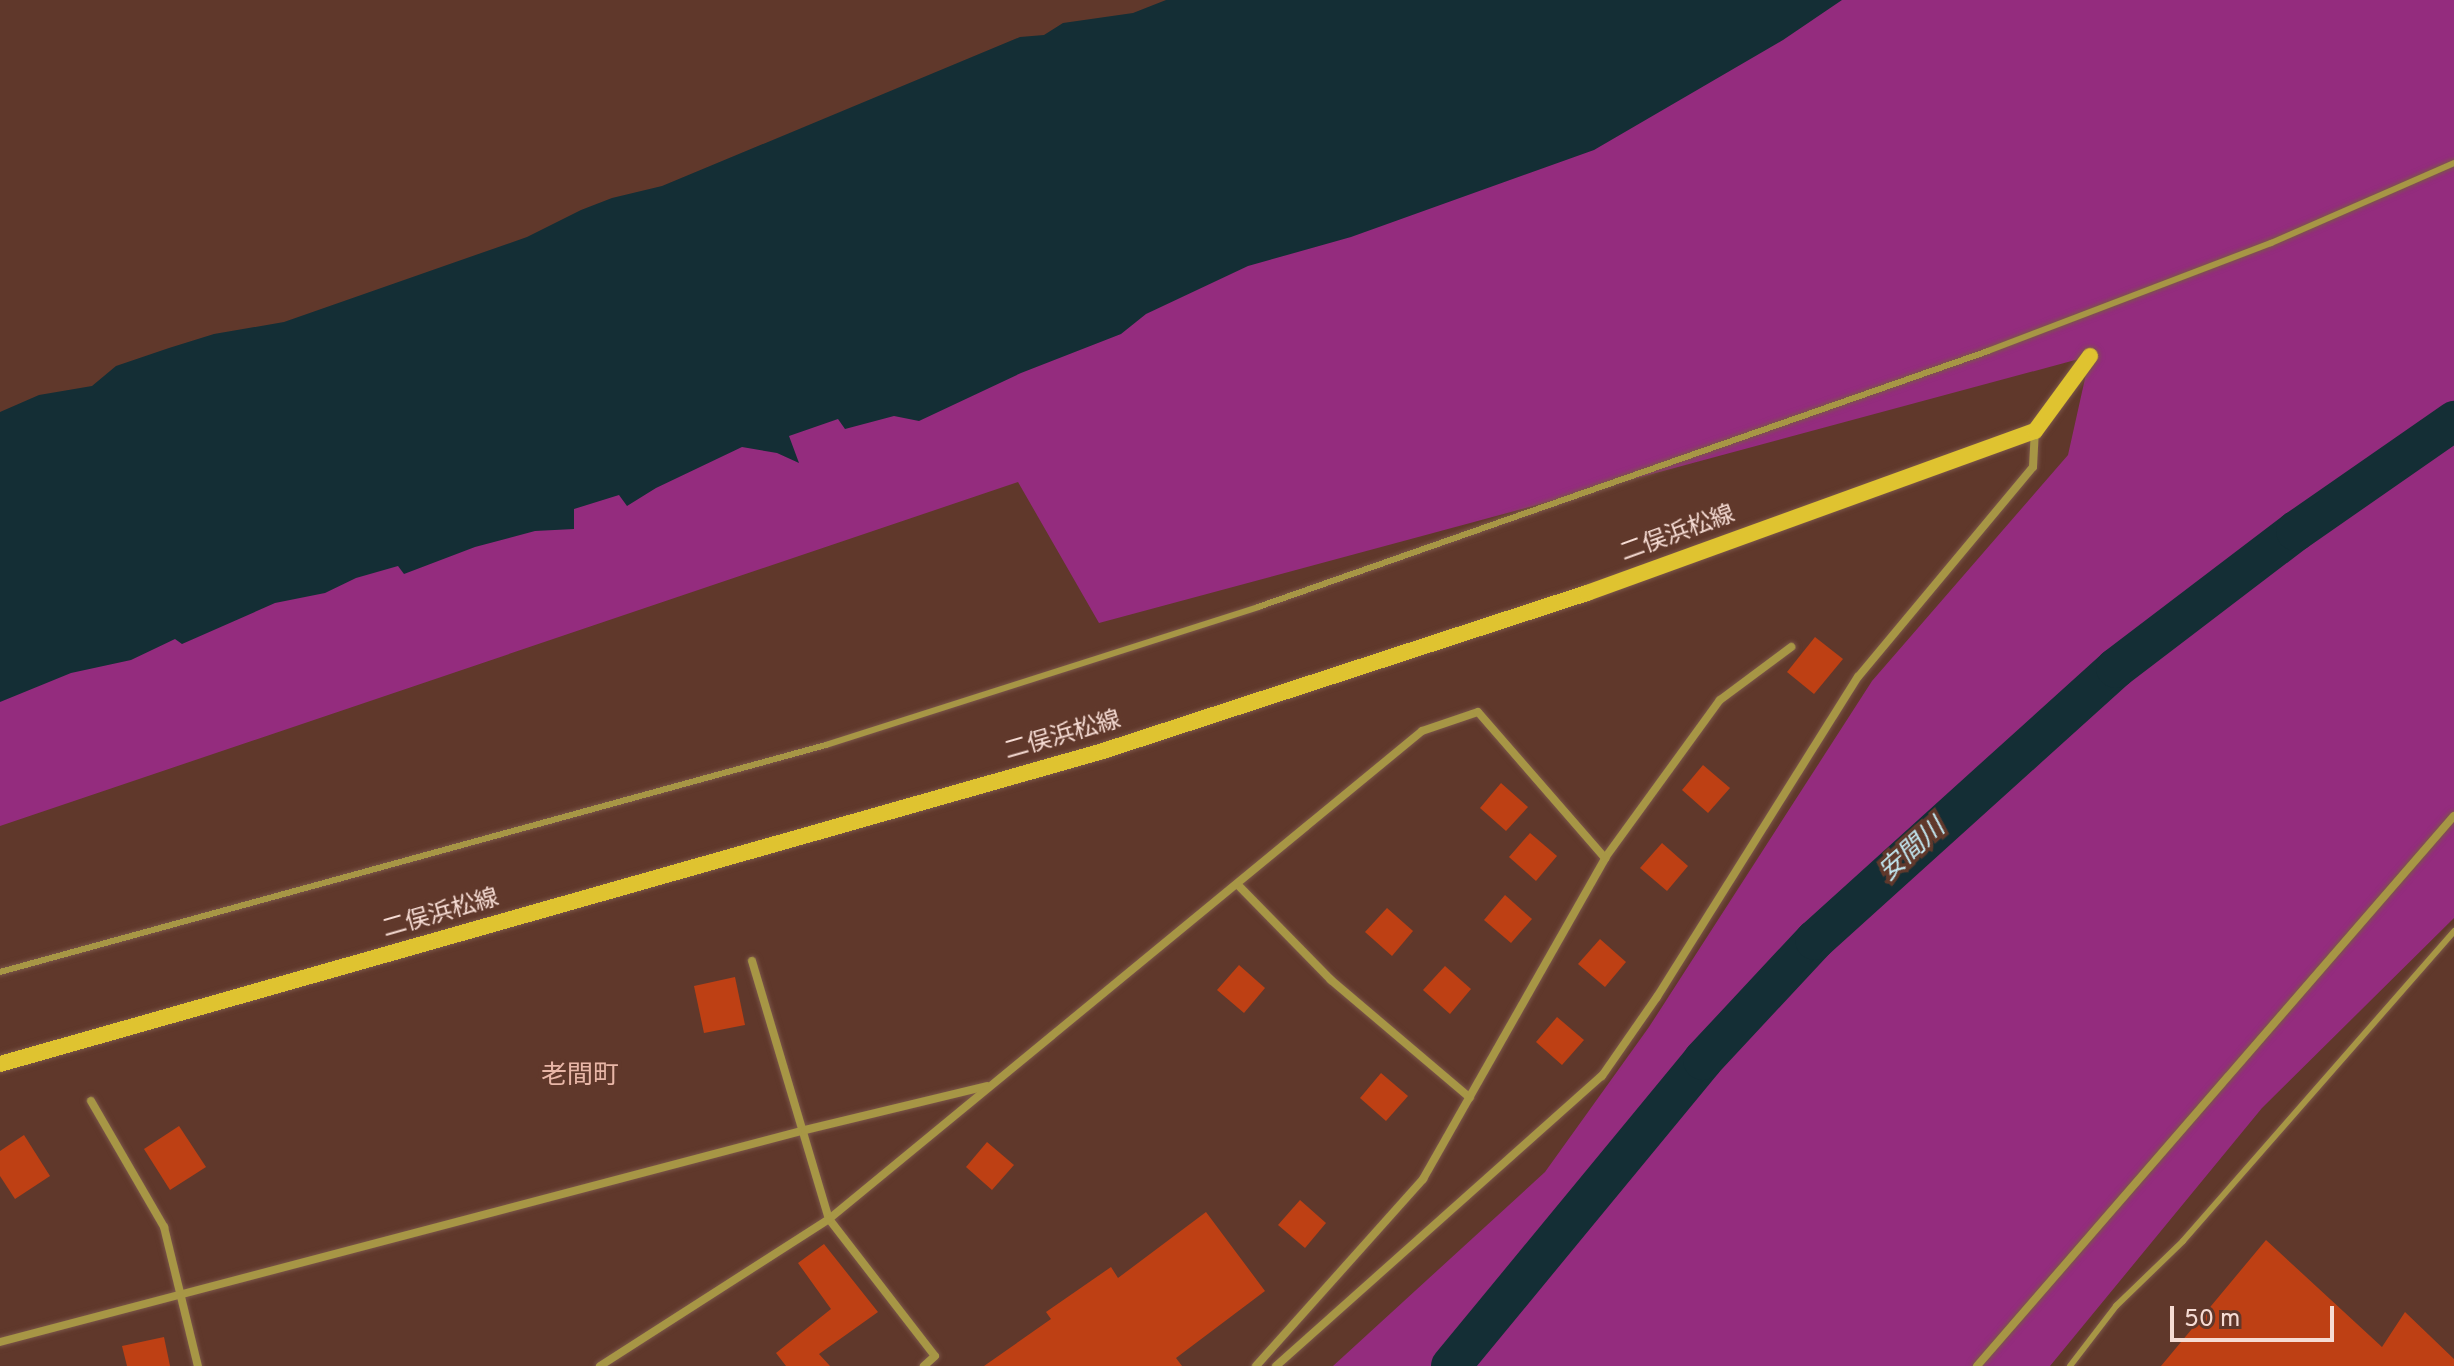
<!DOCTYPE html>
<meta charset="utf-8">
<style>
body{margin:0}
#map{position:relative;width:2454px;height:1366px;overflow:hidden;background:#60382b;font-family:Overpass,"Noto Sans JP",sans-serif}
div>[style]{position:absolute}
.green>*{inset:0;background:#942c7e}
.water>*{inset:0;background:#142e35}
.river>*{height:40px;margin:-20px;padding:0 20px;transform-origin:20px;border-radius:20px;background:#142e35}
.building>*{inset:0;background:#be4014}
.roads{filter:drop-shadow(0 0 2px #7b5649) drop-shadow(0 0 2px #7b5649)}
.service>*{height:6px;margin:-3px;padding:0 3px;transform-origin:3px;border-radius:3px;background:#a79645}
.minor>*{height:8px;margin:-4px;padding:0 4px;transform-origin:4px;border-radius:4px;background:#a79645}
.secondary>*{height:16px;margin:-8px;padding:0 8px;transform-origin:8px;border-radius:8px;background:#dfc330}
span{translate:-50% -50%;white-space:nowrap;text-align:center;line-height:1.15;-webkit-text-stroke:7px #60382b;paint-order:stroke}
.street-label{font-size:24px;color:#f6dcd4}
.water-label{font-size:26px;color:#c3e7f1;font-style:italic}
.neighbourhood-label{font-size:26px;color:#e8b6a7}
.scale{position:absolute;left:2170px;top:1306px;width:164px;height:36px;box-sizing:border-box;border:4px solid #f6dcd4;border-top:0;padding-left:10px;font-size:24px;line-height:28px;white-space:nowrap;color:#f6dcd4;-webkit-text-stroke:6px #60382b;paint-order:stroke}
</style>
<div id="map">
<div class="green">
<i style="clip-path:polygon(1803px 0,2454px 0,2454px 918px,2262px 1108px,2050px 1366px,1333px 1366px,1545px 1172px,1649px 1027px,1872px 681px,2068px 455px,2090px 356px,1099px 623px,1018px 482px,0 826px,0 668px)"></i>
</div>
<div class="water">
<i style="clip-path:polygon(1166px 0,1842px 0,1783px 40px,1594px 150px,1351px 237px,1248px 266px,1146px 314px,1121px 334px,1021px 373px,919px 421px,894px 416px,845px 429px,838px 419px,789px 436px,799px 463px,777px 453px,742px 447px,656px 488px,627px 506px,619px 495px,574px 509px,574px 529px,535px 531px,475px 547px,404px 574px,398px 566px,356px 578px,325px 593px,275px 603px,182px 644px,175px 639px,131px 660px,71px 673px,0 702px,0 412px,39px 395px,92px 386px,116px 366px,169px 348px,214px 334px,284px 322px,527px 237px,581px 210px,612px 198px,662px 186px,1020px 37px,1044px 35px,1063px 23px,1133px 13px)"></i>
</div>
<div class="river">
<i style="left:1451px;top:1366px;width:396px;rotate:-50.5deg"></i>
<i style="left:1703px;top:1060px;width:164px;rotate:-47deg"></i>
<i style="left:1815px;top:940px;width:406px;rotate:-42.1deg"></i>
<i style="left:2116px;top:668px;width:226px;rotate:-37.3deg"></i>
<i style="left:2296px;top:531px;width:193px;rotate:-34.8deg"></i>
</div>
<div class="building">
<i style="clip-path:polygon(1815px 637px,1843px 659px,1814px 694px,1787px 672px)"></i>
<i style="clip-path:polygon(1703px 765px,1730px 788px,1708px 813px,1682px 790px)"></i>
<i style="clip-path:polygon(1501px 783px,1528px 807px,1506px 831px,1480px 808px)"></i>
<i style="clip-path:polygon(1530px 833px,1557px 856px,1536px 881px,1509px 857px)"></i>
<i style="clip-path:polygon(1662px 843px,1688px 866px,1667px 891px,1640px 868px)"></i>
<i style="clip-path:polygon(1505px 895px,1532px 919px,1511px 943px,1484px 920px)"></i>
<i style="clip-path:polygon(1387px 908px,1413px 931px,1392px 956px,1365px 932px)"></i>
<i style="clip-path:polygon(1600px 939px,1626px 962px,1605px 987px,1578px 964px)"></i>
<i style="clip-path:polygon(1239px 965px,1265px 988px,1244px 1013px,1217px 990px)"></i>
<i style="clip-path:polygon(1445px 966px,1471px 989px,1450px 1014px,1423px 990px)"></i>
<i style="clip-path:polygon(735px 977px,745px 1025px,704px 1033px,694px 986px)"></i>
<i style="clip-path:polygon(1557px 1017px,1584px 1040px,1562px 1065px,1536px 1042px)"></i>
<i style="clip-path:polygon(1381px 1073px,1408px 1096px,1386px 1121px,1360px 1098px)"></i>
<i style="clip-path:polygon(179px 1126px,206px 1167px,170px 1190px,144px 1149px)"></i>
<i style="clip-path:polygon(24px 1135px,50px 1176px,15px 1199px,0 1176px,0 1151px)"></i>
<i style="clip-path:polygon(987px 1142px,1014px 1165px,992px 1190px,966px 1167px)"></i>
<i style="clip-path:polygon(1300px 1200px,1326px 1223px,1305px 1248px,1278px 1225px)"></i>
<i style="clip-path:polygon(1206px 1212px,1265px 1291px,1176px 1358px,1182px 1366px,984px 1366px,1051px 1319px,1046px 1312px,1111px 1267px,1118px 1278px)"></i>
<i style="clip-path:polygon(2266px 1240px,2382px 1347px,2405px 1312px,2454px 1359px,2454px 1366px,2161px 1366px)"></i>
<i style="clip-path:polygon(824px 1244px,878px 1312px,819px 1354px,830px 1366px,786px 1366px,776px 1353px,831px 1309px,798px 1263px)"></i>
<i style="clip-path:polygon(164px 1337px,170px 1366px,127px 1366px,122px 1346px)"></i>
</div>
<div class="roads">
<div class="service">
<i style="left:0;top:972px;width:857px;rotate:-15.37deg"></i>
<i style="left:826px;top:745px;width:454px;rotate:-17.7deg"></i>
<i style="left:1258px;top:607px;width:774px;rotate:-19.32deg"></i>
<i style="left:1988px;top:351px;width:303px;rotate:-20.9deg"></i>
<i style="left:2271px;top:243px;width:200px;rotate:-23.6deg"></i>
<i style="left:2070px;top:1366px;width:76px;rotate:-52.5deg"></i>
<i style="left:2116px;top:1306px;width:93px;rotate:-44.1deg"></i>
<i style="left:2183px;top:1241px;width:412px;rotate:-48.8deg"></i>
</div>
<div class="minor">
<i style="left:1238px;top:885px;width:133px;rotate:45.6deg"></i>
<i style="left:1331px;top:980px;width:182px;rotate:40.3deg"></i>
<i style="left:752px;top:961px;width:269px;rotate:73.4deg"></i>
<i style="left:829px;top:1219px;width:173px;rotate:52.3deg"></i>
<i style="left:935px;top:1356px;width:15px;rotate:138deg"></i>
<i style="left:91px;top:1101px;width:146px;rotate:59.9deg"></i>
<i style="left:164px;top:1227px;width:143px;rotate:76.3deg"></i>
<i style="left:0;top:1342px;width:832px;rotate:-14.75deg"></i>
<i style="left:805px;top:1130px;width:187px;rotate:-13.6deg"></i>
<i style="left:600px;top:1366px;width:272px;rotate:-32.7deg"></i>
<i style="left:829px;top:1219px;width:768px;rotate:-39.45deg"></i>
<i style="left:1422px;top:731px;width:59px;rotate:-18.7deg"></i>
<i style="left:1478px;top:712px;width:194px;rotate:49deg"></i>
<i style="left:1256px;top:1366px;width:251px;rotate:-48.2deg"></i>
<i style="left:1423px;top:1179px;width:369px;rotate:-60.4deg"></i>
<i style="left:1605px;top:858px;width:195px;rotate:-54deg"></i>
<i style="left:1720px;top:700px;width:89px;rotate:-36.7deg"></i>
<i style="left:1276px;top:1366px;width:436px;rotate:-41.7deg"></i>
<i style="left:1602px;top:1076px;width:96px;rotate:-55.2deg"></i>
<i style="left:1657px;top:997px;width:378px;rotate:-57.9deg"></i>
<i style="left:1858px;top:677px;width:273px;rotate:-50.2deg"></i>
<i style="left:2033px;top:467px;width:35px;rotate:-87deg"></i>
<i style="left:1977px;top:1366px;width:728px;rotate:-49.07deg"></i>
</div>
<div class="secondary">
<i style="left:0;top:1064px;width:1147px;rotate:-15.84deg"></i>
<i style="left:1103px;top:751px;width:509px;rotate:-18.08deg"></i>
<i style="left:1587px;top:593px;width:476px;rotate:-19.9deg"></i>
<i style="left:2035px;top:431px;width:93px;rotate:-53.7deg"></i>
</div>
</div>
<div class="street-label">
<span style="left:1678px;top:535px;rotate:-20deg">二俣浜松線</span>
<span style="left:1063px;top:737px;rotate:-16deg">二俣浜松線</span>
<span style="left:441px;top:915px;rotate:-16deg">二俣浜松線</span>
</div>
<div class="water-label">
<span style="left:1913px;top:851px;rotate:-42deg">安間川</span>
</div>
<div class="neighbourhood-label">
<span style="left:580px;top:1077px">老間町</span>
</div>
<div class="scale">50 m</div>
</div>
